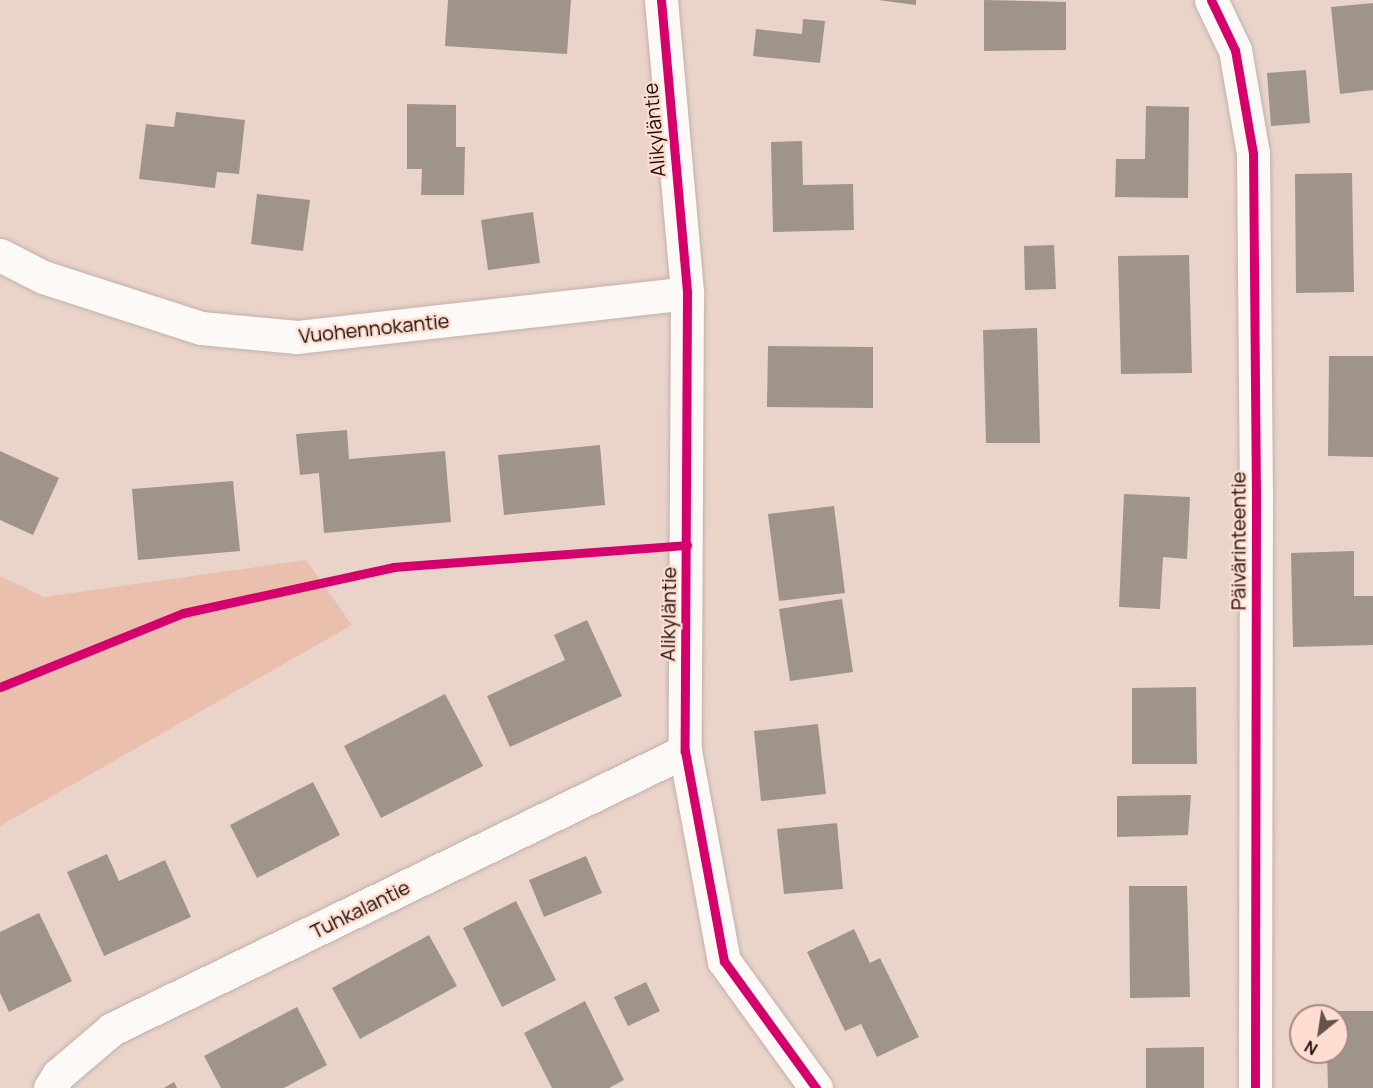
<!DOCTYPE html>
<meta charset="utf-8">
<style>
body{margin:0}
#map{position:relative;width:1373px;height:1088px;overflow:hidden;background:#ead4ca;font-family:Manrope,sans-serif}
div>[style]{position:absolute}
.green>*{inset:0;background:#ebbfad}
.building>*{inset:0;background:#9f9489}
.roads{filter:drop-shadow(0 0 2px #c3b1aa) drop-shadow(0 0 2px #c3b1aa)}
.minor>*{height:33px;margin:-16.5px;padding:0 16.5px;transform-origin:16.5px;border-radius:16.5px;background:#fcf9f7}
.cycleway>*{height:9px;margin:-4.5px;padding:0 4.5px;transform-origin:4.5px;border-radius:4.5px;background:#d6006c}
span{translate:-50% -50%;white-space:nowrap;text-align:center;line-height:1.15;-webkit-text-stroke:4.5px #feddd0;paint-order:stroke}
.street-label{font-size:20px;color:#1a0d07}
.north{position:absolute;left:1289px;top:1004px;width:60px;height:60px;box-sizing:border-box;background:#feddd0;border:2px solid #a38a80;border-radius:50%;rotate:210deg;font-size:16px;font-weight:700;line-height:24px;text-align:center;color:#1a0d07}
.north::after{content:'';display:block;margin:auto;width:21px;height:27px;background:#63534b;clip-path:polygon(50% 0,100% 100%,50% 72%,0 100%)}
</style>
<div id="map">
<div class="green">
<i style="clip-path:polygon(306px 560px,352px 625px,0 826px,0 576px,44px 597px)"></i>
</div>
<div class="building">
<i style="clip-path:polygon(448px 0,571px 0,567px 54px,445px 46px)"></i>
<i style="clip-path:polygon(878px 0,916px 0,916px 5px)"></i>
<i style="clip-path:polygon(984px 0,1066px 2px,1066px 50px,984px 51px)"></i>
<i style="clip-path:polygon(1373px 3px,1373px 90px,1340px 94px,1331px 7px)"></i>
<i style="clip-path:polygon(803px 19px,825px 21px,820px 63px,753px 56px,756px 29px,802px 34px)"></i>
<i style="clip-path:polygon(1306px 70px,1310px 123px,1271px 126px,1267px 73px)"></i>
<i style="clip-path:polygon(407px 104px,456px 105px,456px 147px,465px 147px,464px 195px,421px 195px,422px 169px,407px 169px)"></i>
<i style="clip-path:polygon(1146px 106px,1189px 107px,1188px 198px,1115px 197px,1116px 159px,1145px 159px)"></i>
<i style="clip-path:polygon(176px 112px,245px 120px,239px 174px,217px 172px,215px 188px,139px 179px,146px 124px,174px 127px)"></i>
<i style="clip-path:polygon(802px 141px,803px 185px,853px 184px,854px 230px,773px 232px,771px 142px)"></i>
<i style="clip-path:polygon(1352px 173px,1354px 292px,1296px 293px,1295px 174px)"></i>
<i style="clip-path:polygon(257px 194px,310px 200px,303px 251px,251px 244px)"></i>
<i style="clip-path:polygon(533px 212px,540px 263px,488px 270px,481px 220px)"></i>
<i style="clip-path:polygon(1054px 245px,1056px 289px,1025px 290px,1024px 246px)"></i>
<i style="clip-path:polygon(1189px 255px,1192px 373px,1121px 374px,1118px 256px)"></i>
<i style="clip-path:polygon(1037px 328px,1040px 443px,986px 443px,983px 330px)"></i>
<i style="clip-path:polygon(768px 346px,873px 347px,873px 408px,767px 407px)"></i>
<i style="clip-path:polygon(1329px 356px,1373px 356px,1373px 457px,1328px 456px)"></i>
<i style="clip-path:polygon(347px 430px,349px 459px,445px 451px,451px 522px,324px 533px,319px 473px,300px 475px,296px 434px)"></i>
<i style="clip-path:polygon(600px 445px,605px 505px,504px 515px,498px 455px)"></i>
<i style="clip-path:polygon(0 451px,59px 478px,33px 535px,0 520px)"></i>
<i style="clip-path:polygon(233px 481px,240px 551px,138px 560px,132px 489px)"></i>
<i style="clip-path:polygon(1124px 494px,1190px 497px,1187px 559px,1163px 557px,1160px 609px,1119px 607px)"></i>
<i style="clip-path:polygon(834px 506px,845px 593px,779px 601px,768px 514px)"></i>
<i style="clip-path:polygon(1354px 551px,1354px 596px,1373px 596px,1373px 645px,1293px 647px,1291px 553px)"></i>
<i style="clip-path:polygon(842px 599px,853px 672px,790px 681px,779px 609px)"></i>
<i style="clip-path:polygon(587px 620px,622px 696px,510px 747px,487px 696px,565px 660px,554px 635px)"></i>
<i style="clip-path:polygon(1196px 687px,1197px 764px,1132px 764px,1132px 688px)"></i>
<i style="clip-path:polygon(445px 694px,483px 766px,381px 818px,344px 746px)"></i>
<i style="clip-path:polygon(818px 724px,826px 794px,761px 801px,754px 731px)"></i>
<i style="clip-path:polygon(313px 782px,340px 835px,257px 878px,230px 825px)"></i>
<i style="clip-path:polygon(1191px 795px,1188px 835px,1117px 837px,1117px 796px)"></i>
<i style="clip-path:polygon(837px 823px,843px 889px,784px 894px,777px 829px)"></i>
<i style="clip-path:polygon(107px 854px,119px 881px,165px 860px,191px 917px,104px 956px,67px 872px)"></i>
<i style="clip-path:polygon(586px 856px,602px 893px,544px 917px,529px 880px)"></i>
<i style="clip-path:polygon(1129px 886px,1187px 886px,1190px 997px,1130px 998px)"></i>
<i style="clip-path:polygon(516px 901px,556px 980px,502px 1007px,463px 928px)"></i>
<i style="clip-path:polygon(39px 913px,72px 981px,9px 1012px,0 993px,0 932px)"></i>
<i style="clip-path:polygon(854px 929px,870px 963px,880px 958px,919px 1037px,877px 1057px,861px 1024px,845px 1031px,807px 952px)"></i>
<i style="clip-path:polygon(429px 935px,457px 986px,360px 1039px,332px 988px)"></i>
<i style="clip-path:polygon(646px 982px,660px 1011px,628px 1026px,614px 997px)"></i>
<i style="clip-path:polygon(585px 1001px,624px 1080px,609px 1088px,552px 1088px,524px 1033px)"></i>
<i style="clip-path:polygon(297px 1007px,327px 1065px,284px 1088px,221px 1088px,204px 1056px)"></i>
<i style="clip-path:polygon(1326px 1011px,1373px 1011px,1373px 1088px,1328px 1088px,1327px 1052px,1337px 1052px,1337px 1016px,1326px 1016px)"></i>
<i style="clip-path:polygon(1204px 1047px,1204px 1088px,1146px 1088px,1146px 1048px)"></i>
<i style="clip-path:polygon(174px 1082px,177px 1088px,164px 1088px)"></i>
</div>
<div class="roads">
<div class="minor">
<i style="left:661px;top:0;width:294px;rotate:84.9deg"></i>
<i style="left:687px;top:293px;width:458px;rotate:90.3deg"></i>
<i style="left:685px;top:751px;width:214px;rotate:79.5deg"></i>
<i style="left:724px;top:961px;width:157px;rotate:54.1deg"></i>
<i style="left:1211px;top:0;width:55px;rotate:64.4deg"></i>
<i style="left:1235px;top:50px;width:105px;rotate:80.1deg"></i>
<i style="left:1253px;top:153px;width:338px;rotate:89.5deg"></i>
<i style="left:1256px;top:491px;width:597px;rotate:90.1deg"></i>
<i style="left:0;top:255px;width:48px;rotate:27.1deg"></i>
<i style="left:43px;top:277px;width:166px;rotate:17.9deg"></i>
<i style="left:201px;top:328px;width:96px;rotate:5.4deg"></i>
<i style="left:297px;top:337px;width:392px;rotate:-6.4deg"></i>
<i style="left:50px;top:1088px;width:15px;rotate:-58deg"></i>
<i style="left:58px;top:1075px;width:71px;rotate:-40.4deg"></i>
<i style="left:112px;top:1029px;width:637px;rotate:-25.88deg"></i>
</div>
</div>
<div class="cycleway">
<i style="left:661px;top:0;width:294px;rotate:84.9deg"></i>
<i style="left:687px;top:293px;width:458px;rotate:90.3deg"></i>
<i style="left:685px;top:751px;width:214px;rotate:79.5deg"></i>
<i style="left:724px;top:961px;width:157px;rotate:54.1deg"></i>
<i style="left:1211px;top:0;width:55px;rotate:64.4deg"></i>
<i style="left:1235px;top:50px;width:105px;rotate:80.1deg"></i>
<i style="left:1253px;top:153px;width:338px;rotate:89.5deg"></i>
<i style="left:1256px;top:491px;width:597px;rotate:90.1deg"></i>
<i style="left:0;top:687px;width:197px;rotate:-22deg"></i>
<i style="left:183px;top:613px;width:216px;rotate:-12.3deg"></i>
<i style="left:394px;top:567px;width:294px;rotate:-4.3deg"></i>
</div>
<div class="street-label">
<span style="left:654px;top:130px;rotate:-95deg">Alikyläntie</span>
<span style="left:374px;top:328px;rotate:-6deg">Vuohennokantie</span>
<span style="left:1238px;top:541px;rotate:-90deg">Päivärinteentie</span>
<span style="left:668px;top:614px;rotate:-89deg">Alikyläntie</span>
<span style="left:360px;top:909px;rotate:-26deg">Tuhkalantie</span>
</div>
<div class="north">N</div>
</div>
